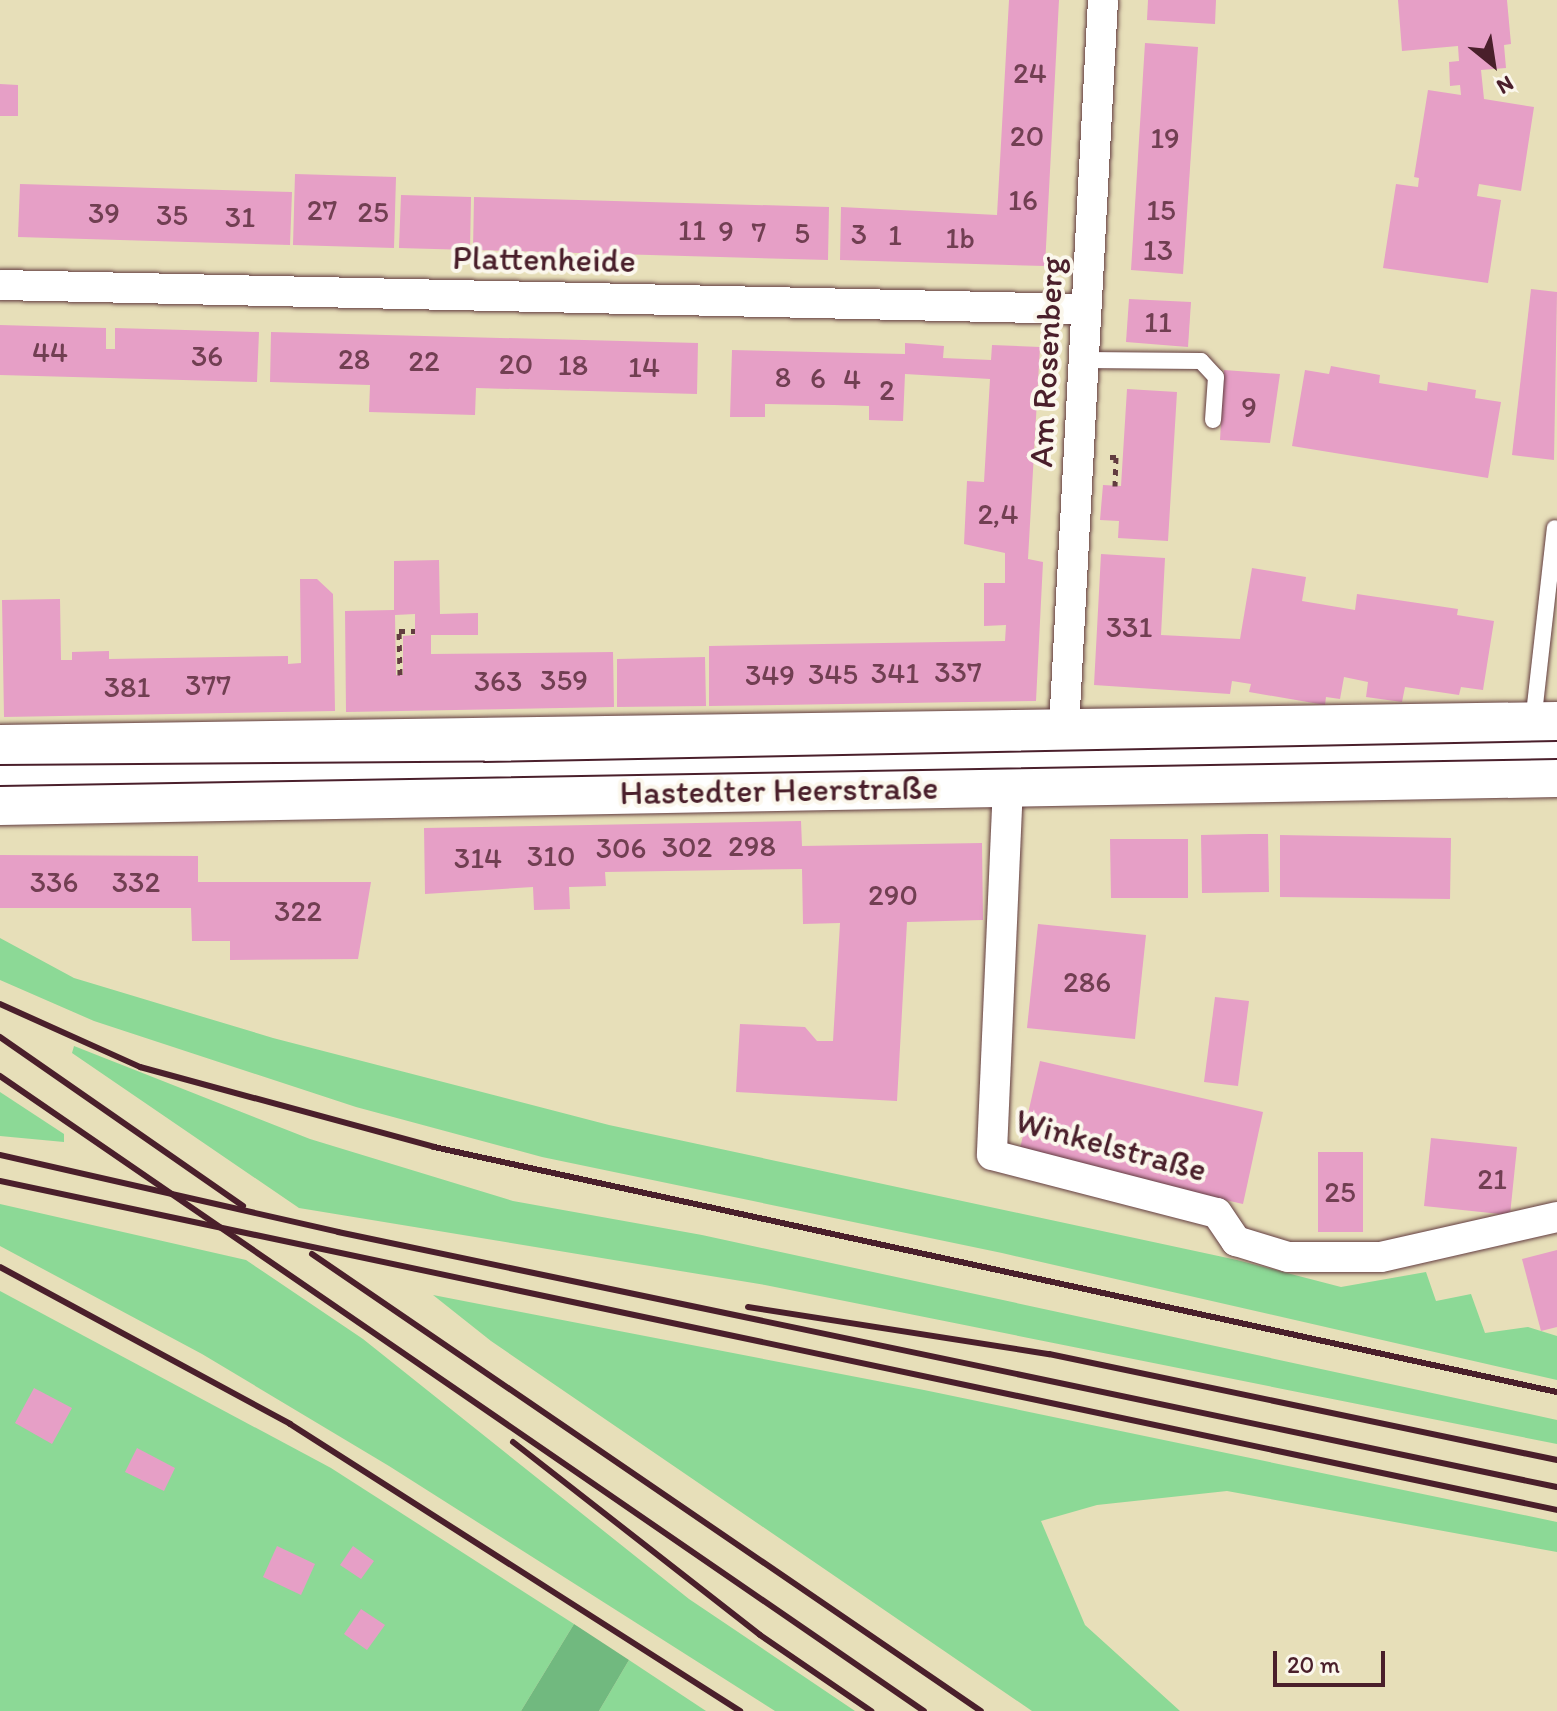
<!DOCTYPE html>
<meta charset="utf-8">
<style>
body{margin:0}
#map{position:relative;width:1557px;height:1711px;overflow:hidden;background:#e7dfb9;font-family:Itim,sans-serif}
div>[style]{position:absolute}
.green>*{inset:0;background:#8cd996}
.forest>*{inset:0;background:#71b97f}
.building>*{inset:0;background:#e69fc6}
.path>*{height:5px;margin-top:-2.5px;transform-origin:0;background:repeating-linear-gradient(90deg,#623c40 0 6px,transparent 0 12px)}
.roads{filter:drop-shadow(0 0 2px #623c40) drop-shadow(0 0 2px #623c40)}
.lane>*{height:16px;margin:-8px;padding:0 8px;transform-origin:8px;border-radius:8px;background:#fff}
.street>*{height:30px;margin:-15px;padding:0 15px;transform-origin:15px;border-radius:15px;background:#fff}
.secondary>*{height:44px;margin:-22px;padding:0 22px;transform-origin:22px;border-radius:22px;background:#fff}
.tram>*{height:2px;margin:-1px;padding:0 1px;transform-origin:1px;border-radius:1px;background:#4a1f2b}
.rail>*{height:6px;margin:-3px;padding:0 3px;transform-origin:3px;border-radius:3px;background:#4a1f2b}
span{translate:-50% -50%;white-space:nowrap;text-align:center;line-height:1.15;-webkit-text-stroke:8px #fbf7ec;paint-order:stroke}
.number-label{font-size:30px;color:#713f52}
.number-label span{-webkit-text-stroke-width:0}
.street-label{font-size:34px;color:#4a1f2b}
.north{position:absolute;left:1453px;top:24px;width:80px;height:80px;-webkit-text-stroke:6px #fbf7ec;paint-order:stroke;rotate:150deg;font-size:22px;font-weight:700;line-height:32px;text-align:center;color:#4a1f2b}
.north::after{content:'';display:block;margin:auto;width:28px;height:36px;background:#4a1f2b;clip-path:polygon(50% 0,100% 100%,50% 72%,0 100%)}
.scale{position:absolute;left:1273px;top:1651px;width:112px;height:36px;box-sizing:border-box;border:4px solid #4a1f2b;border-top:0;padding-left:10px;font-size:24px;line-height:28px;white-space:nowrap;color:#4a1f2b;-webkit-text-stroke:6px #fbf7ec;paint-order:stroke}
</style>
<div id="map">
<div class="green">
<i style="clip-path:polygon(0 938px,74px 978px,273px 1038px,609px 1125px,1237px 1260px,1341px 1287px,1426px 1272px,1436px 1301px,1471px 1294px,1485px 1333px,1528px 1327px,1557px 1336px,1557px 1380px,1002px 1253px,542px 1157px,356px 1107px,94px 1021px,0 980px)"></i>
<i style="clip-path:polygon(74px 1046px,310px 1139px,513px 1201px,702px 1235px,1557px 1420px,1557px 1444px,765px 1285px,299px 1208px,72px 1053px)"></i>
<i style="clip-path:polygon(0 1092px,64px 1134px,64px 1142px,0 1136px)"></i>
<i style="clip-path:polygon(0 1204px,246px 1260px,363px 1339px,689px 1599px,855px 1711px,775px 1711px,389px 1466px,202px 1354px,0 1246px)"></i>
<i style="clip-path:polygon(0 1291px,331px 1468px,574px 1624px,521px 1711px,0 1711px)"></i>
<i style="clip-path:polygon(433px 1295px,924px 1390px,1557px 1522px,1557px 1552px,1227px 1491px,1097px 1505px,1041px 1521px,1085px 1625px,1180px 1711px,1032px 1711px,491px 1341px)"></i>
<i style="clip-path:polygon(629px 1660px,706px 1711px,599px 1711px)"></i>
</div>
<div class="forest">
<i style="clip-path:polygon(574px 1624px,629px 1660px,599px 1711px,521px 1711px)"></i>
</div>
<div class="building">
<i style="clip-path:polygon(1009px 0,1059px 0,1045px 266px,840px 260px,841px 207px,997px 215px)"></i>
<i style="clip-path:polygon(1148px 0,1216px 0,1215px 24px,1147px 20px)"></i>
<i style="clip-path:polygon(1398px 0,1507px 0,1511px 44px,1504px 45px,1506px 68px,1481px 70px,1484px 99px,1534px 107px,1521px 191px,1479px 184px,1477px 196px,1501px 200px,1488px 283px,1383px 268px,1396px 184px,1418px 187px,1419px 178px,1414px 177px,1428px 90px,1461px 95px,1460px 85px,1450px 86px,1449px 62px,1459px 61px,1458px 46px,1402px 51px)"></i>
<i style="clip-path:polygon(1145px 43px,1198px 47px,1183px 274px,1131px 270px)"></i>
<i style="clip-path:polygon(0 84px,18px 85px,18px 116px,0 116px)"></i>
<i style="clip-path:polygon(295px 174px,396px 177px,394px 248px,293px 245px)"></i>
<i style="clip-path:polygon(20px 184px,292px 192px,290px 245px,18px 237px)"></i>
<i style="clip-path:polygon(401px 195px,471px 197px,470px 250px,399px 248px)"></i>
<i style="clip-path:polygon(474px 197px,829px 207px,828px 260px,473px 250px)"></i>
<i style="clip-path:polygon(1531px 289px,1557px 292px,1554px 460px,1512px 455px)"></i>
<i style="clip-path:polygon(1129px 299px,1191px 302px,1188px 347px,1126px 342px)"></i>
<i style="clip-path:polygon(0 325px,106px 328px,106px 349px,115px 349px,115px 328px,259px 332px,257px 382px,0 375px)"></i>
<i style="clip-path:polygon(271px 332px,698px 343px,697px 394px,476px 388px,475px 415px,369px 412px,370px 385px,270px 382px)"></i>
<i style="clip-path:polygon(905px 343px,944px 346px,943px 358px,991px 360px,992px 345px,1040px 347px,1028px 559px,1043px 562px,1036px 701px,709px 706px,709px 646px,1005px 641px,1006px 625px,984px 626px,984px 583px,1005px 583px,1005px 553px,964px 544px,967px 481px,984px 482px,990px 379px,905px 374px,903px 421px,869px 420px,869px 406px,834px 405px,765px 404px,765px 417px,730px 417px,732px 350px,905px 354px)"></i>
<i style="clip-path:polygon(1331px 366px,1380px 375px,1379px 383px,1427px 391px,1428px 382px,1476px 390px,1475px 398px,1501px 402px,1488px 478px,1292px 446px,1305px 370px,1329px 374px)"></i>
<i style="clip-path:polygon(1224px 370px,1280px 374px,1270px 443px,1220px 440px)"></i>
<i style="clip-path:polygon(1127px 389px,1177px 392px,1168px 541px,1118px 538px,1119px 521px,1100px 520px,1103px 485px,1121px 486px)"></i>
<i style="clip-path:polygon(1101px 554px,1165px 558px,1161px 635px,1240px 639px,1252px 568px,1306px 577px,1302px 601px,1355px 610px,1357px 594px,1458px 609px,1457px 615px,1494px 621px,1483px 690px,1461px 687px,1459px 695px,1405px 687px,1402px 702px,1366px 697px,1368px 682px,1344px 677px,1340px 699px,1326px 697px,1325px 705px,1249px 692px,1251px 684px,1232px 681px,1230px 694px,1094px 685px)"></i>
<i style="clip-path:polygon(evenodd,439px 560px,440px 614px,478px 613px,478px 635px,431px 635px,431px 654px,613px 652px,614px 707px,346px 712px,345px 611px,394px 610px,394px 561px,439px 560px,415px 614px,415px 635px,403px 636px,403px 675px,396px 675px,395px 615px,415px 614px)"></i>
<i style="clip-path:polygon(300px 579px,317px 579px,333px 594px,335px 711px,4px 717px,2px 600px,60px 599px,61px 660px,72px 660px,72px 652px,109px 651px,109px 659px,288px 656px,288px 664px,301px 663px)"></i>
<i style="clip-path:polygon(705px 657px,706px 706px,617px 707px,617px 659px)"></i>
<i style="clip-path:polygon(801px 821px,802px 846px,982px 843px,983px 920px,907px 922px,897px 1101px,736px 1092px,740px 1024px,805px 1027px,817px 1041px,833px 1041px,840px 923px,803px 924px,802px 869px,605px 872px,606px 886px,569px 887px,570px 909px,534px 910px,533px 887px,425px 894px,424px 828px)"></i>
<i style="clip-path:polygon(1250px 834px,1268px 834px,1269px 892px,1202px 893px,1201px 835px)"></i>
<i style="clip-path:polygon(1280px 835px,1451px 838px,1450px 899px,1280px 897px)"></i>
<i style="clip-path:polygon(1110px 839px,1188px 839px,1188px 898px,1111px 898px)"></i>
<i style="clip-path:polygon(0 855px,198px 856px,198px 882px,371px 882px,358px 959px,230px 960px,230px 941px,192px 941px,191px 908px,0 908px)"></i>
<i style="clip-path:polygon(1038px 924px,1146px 935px,1135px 1039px,1027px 1028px)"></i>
<i style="clip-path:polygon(1215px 997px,1249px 1001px,1238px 1086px,1204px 1082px)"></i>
<i style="clip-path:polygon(1040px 1061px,1263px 1112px,1243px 1204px,1019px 1153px)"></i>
<i style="clip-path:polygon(1431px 1138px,1517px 1147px,1510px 1215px,1424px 1206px)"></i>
<i style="clip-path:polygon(1318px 1152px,1363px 1152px,1363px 1232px,1318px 1232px)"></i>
<i style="clip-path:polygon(1557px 1250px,1557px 1327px,1541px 1331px,1522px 1259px)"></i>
<i style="clip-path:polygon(34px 1388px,72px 1408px,52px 1444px,15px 1423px)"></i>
<i style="clip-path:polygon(137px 1448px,175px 1468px,164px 1491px,125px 1472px)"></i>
<i style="clip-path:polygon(277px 1546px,315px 1564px,301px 1595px,263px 1577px)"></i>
<i style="clip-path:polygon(353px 1546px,374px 1561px,361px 1579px,340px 1565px)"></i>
<i style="clip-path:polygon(361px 1609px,385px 1625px,367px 1650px,344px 1634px)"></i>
</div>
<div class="path">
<i style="left:1110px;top:457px;width:6px"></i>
<i style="left:1116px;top:457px;width:29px;rotate:92deg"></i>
<i style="left:400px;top:675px;width:44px;rotate:-91.3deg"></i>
<i style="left:399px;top:631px;width:16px"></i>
</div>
<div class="roads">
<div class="lane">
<i style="left:1084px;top:360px;width:117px;rotate:0.5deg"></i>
<i style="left:1201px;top:361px;width:22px;rotate:47deg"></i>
<i style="left:1216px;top:377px;width:43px;rotate:94deg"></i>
<i style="left:1533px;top:723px;width:196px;rotate:-83.6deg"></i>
<i style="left:0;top:775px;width:1557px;rotate:-0.92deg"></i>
</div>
<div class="street">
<i style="left:0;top:285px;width:1086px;rotate:1.27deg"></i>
<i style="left:1064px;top:728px;width:729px;rotate:-86.93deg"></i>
<i style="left:1008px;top:785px;width:370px;rotate:92.5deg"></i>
<i style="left:992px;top:1155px;width:232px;rotate:14.5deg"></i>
<i style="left:1217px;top:1213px;width:34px;rotate:56deg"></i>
<i style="left:1236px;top:1241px;width:54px;rotate:17.1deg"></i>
<i style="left:1288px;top:1257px;width:93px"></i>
<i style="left:1381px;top:1257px;width:180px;rotate:-12.8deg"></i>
</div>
<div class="secondary">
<i style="left:0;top:747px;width:1557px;rotate:-0.85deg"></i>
<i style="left:0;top:803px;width:1557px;rotate:-1.03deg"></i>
</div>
</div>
<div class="tram">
<i style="left:0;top:765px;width:484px;rotate:-0.4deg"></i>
<i style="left:484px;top:762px;width:1073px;rotate:-1.12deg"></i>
<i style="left:0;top:786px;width:1557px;rotate:-0.99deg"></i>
</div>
<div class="rail">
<i style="left:0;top:1004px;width:154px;rotate:24.2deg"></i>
<i style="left:140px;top:1067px;width:305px;rotate:15.2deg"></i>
<i style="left:434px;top:1147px;width:1149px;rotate:12.31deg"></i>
<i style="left:0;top:1037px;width:296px;rotate:34.8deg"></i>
<i style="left:0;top:1076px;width:1121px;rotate:34.5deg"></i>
<i style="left:0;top:1155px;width:347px;rotate:12.8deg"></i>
<i style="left:338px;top:1232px;width:1245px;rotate:11.82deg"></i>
<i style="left:0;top:1181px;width:1591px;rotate:11.93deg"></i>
<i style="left:312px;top:1254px;width:810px;rotate:34.34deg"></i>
<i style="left:0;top:1267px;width:330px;rotate:28.4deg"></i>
<i style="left:290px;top:1424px;width:534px;rotate:32.53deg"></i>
<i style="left:748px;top:1307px;width:305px;rotate:8.9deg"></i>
<i style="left:1049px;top:1354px;width:519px;rotate:11.79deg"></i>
<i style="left:513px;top:1442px;width:313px;rotate:38deg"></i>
<i style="left:760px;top:1635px;width:135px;rotate:34.4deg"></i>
</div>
<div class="number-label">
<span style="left:1030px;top:73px">24</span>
<span style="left:1027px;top:136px">20</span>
<span style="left:1165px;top:138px">19</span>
<span style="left:1023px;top:200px">16</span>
<span style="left:322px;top:210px">27</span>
<span style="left:1161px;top:210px">15</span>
<span style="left:373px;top:212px">25</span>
<span style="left:104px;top:213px">39</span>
<span style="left:172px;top:215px">35</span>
<span style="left:240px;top:217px">31</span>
<span style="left:692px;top:230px">11</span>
<span style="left:726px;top:231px">9</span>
<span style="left:759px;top:232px">7</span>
<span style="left:802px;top:233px">5</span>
<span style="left:859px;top:234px">3</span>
<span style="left:895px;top:235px">1</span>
<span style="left:960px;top:238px">1b</span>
<span style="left:1158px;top:250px">13</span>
<span style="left:1158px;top:322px">11</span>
<span style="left:50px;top:352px">44</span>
<span style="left:207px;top:356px">36</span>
<span style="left:354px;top:359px">28</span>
<span style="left:424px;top:361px">22</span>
<span style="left:516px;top:364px">20</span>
<span style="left:573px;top:365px">18</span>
<span style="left:644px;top:367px">14</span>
<span style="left:783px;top:377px">8</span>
<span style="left:818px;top:378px">6</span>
<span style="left:852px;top:379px">4</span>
<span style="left:887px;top:390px">2</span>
<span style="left:1249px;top:407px">9</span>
<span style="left:998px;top:514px">2,4</span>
<span style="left:1129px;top:627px">331</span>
<span style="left:958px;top:672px">337</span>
<span style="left:895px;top:673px">341</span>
<span style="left:833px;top:674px">345</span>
<span style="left:770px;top:675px">349</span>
<span style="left:564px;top:680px">359</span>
<span style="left:498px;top:681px">363</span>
<span style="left:208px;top:685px">377</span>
<span style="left:127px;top:687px">381</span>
<span style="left:752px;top:846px">298</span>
<span style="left:687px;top:847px">302</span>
<span style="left:621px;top:848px">306</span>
<span style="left:551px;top:856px">310</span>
<span style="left:478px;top:858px">314</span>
<span style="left:54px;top:882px">336</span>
<span style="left:136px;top:882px">332</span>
<span style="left:893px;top:895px">290</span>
<span style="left:298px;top:911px">322</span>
<span style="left:1087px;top:982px">286</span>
<span style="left:1492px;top:1179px">21</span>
<span style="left:1340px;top:1192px">25</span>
</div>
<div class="street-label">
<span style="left:544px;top:259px;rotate:1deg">Plattenheide</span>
<span style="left:1046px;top:362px;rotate:-87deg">Am Rosenberg</span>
<span style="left:779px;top:790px;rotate:-1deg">Hastedter Heerstraße</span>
<span style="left:1111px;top:1145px;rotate:15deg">Winkelstraße</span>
</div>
<div class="north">N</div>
<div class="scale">20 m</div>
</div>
